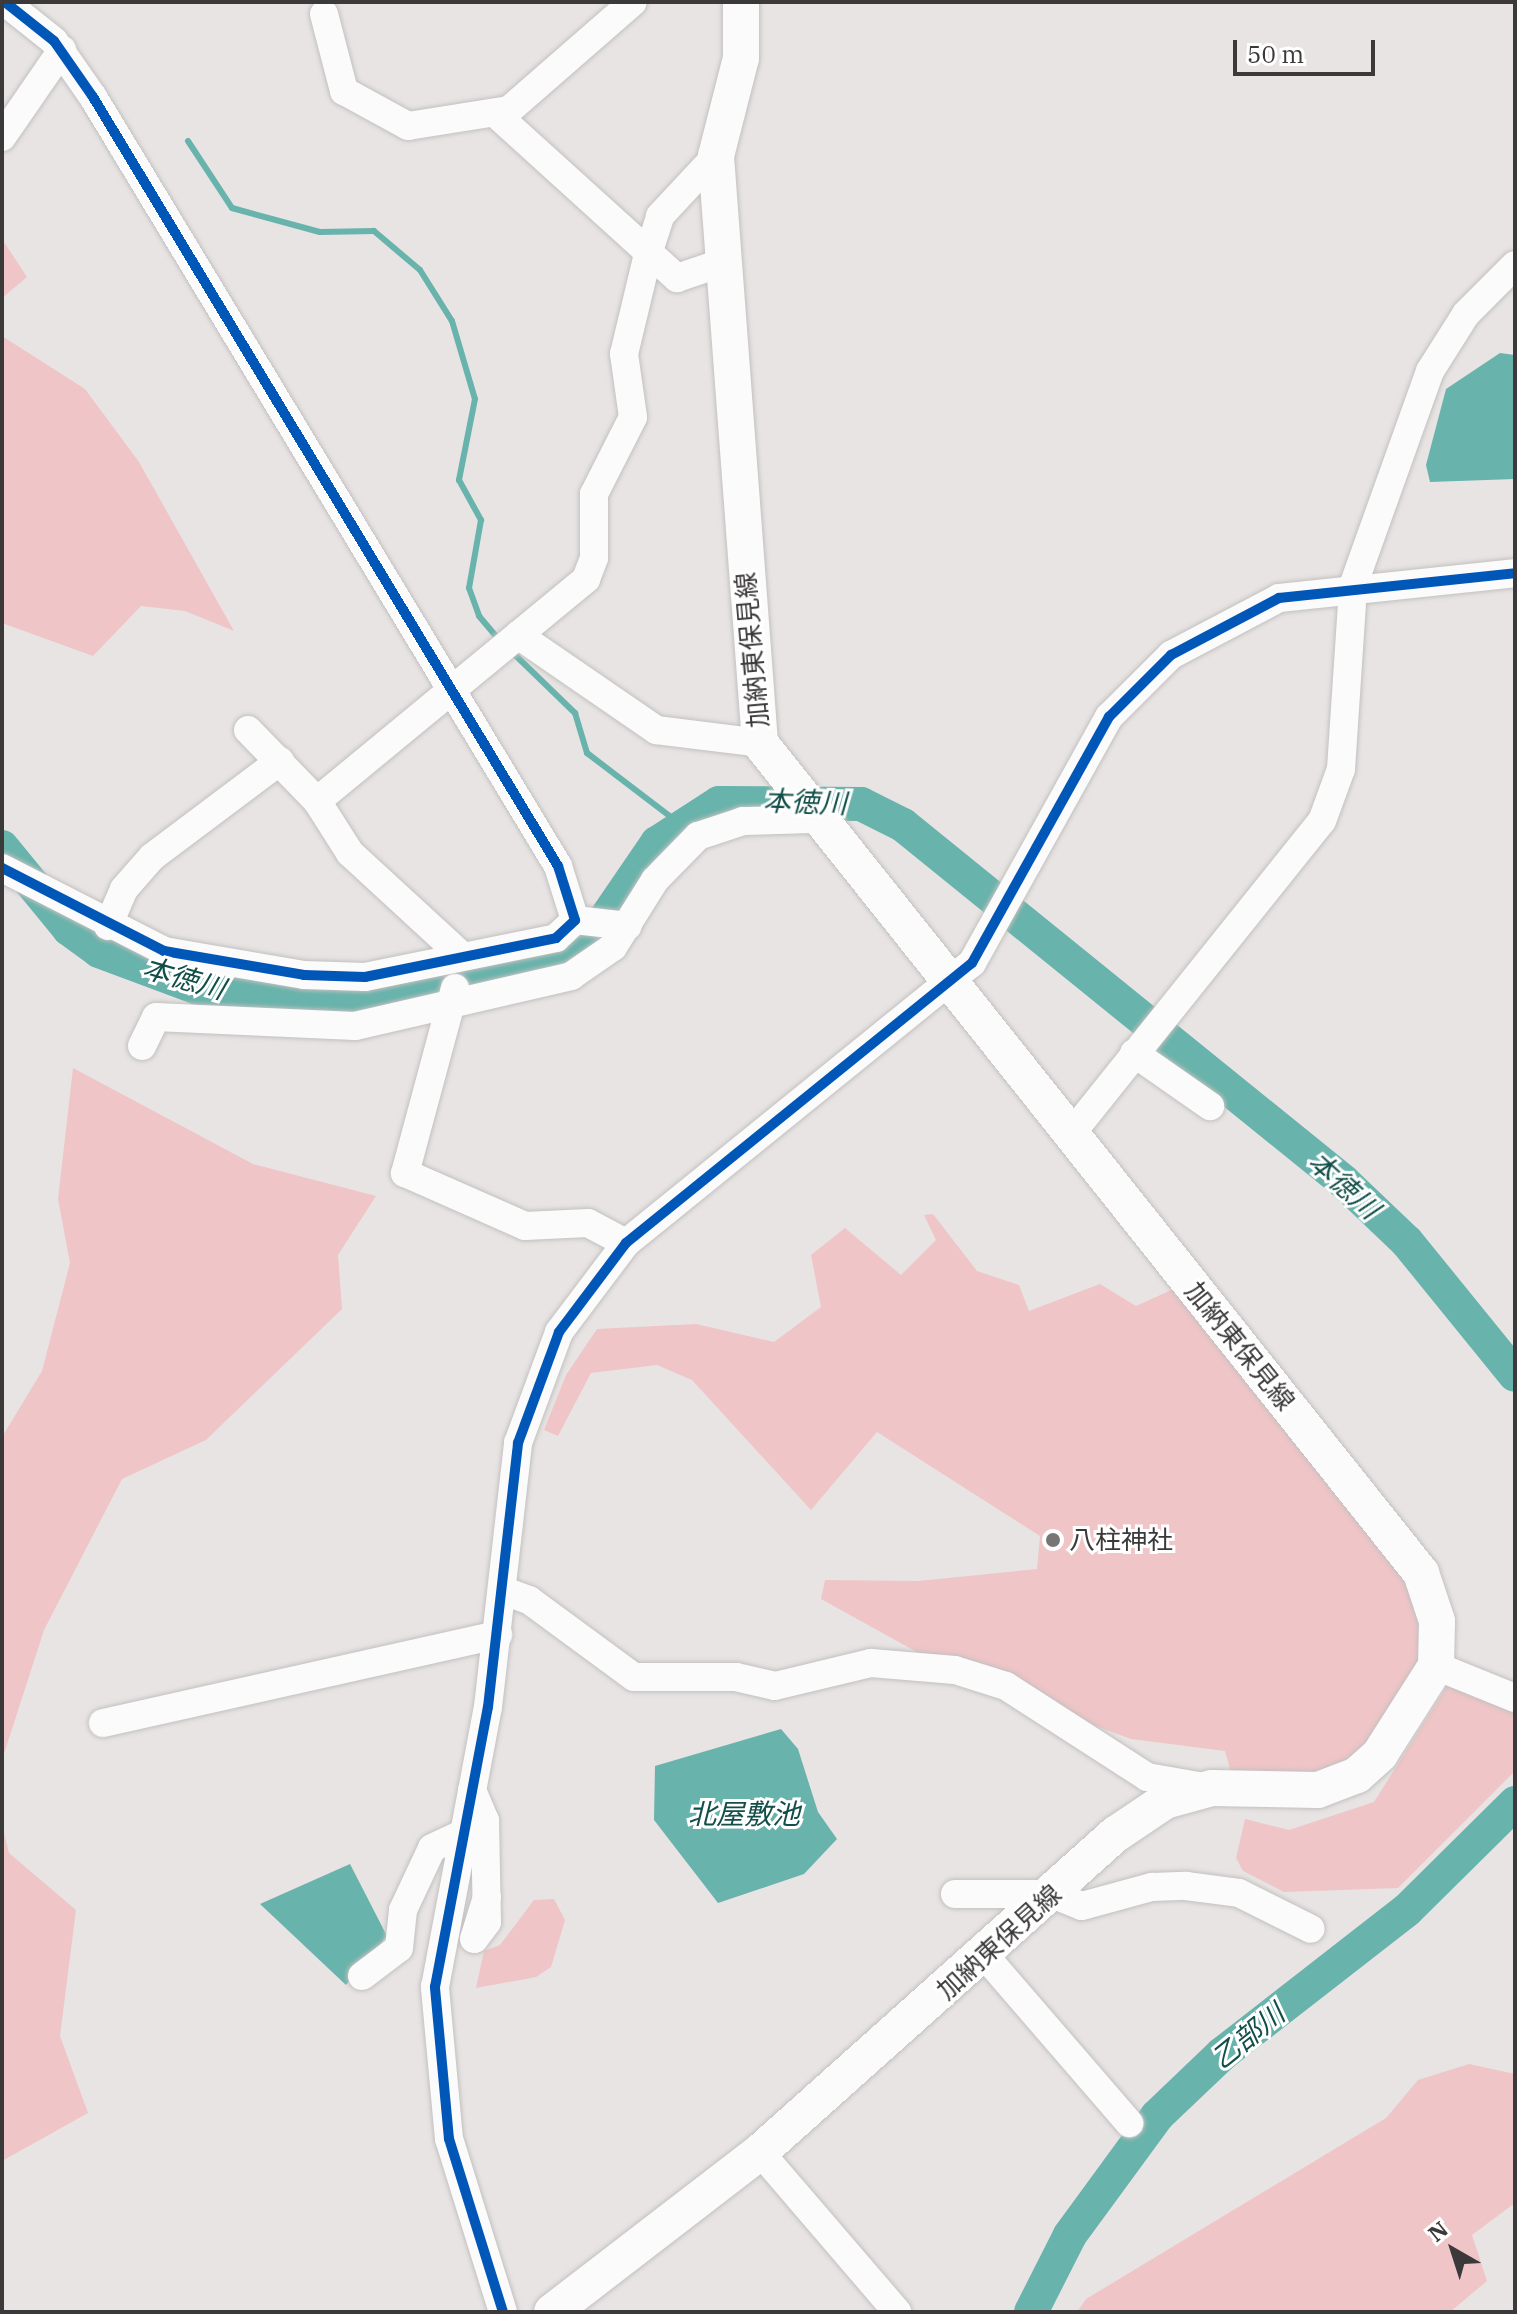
<!DOCTYPE html>
<meta charset="utf-8">
<style>
body{margin:0}
#map{position:relative;width:1517px;height:2314px;overflow:hidden;background:#e8e4e4;font-family:"IBM Plex Serif","Noto Sans JP",serif}
div>[style]{position:absolute}
.green>*{inset:0;background:#efc5c7}
.water>*{inset:0;background:#68b3ab}
.stream>*{height:6px;margin:-3px;padding:0 3px;transform-origin:3px;border-radius:3px;background:#68b3ab}
.river>*{height:34px;margin:-17px;padding:0 17px;transform-origin:17px;border-radius:17px;background:#68b3ab}
.roads{filter:drop-shadow(0 0 2px #c3c0c0) drop-shadow(0 0 2px #c3c0c0)}
.minor>*{height:28px;margin:-14px;padding:0 14px;transform-origin:14px;border-radius:14px;background:#fcfbfb}
.major>*{height:36px;margin:-18px;padding:0 18px;transform-origin:18px;border-radius:18px;background:#fcfbfb}
.cycleway>*{height:10px;margin:-5px;padding:0 5px;transform-origin:5px;border-radius:5px;background:#0057b8}
.dots>*{width:22px;height:22px;translate:-50% -50%;box-sizing:border-box;border:4px solid #fff;border-radius:50%}
span{translate:-50% -50%;white-space:nowrap;text-align:center;line-height:1.15;-webkit-text-stroke:6px #fff;paint-order:stroke}
.street-label{font-size:26px;color:#3b3939}
.poi-label{font-size:26px;color:#3b3939}
.left{translate:0 -50%;text-align:left}
.water-label{font-size:28px;color:#134f49;font-style:italic}
.frame{position:absolute;inset:0;border:4px solid #3b3939;pointer-events:none}
.north{position:absolute;left:1413px;top:2210px;width:80px;height:80px;-webkit-text-stroke:6px #fff;paint-order:stroke;rotate:321deg;font-size:22px;font-weight:700;line-height:32px;text-align:center;color:#3b3939}
.north::after{content:'';display:block;margin:auto;width:28px;height:36px;background:#3b3939;clip-path:polygon(50% 0,100% 100%,50% 72%,0 100%)}
.scale{position:absolute;left:1233px;top:40px;width:142px;height:36px;box-sizing:border-box;border:4px solid #3b3939;border-top:0;padding-left:10px;font-size:24px;line-height:28px;white-space:nowrap;color:#3b3939;-webkit-text-stroke:6px #fff;paint-order:stroke}
</style>
<div id="map">
<div class="green">
<i style="clip-path:polygon(2px 239px,27px 277px,2px 298px)"></i>
<i style="clip-path:polygon(2px 336px,85px 389px,139px 462px,234px 631px,185px 611px,141px 606px,93px 656px,2px 623px)"></i>
<i style="clip-path:polygon(73px 1068px,253px 1164px,376px 1196px,338px 1255px,342px 1309px,206px 1440px,122px 1479px,44px 1630px,2px 1760px,2px 1437px,42px 1371px,70px 1263px,58px 1199px)"></i>
<i style="clip-path:polygon(933px 1214px,977px 1271px,1019px 1285px,1029px 1311px,1100px 1284px,1136px 1306px,1176px 1288px,1413px 1580px,1425px 1624px,1423px 1667px,1377px 1742px,1320px 1779px,1233px 1779px,1225px 1751px,1131px 1739px,1028px 1701px,944px 1667px,821px 1599px,825px 1580px,918px 1581px,1037px 1569px,1040px 1536px,877px 1432px,811px 1510px,692px 1380px,657px 1365px,591px 1373px,558px 1436px,544px 1430px,566px 1375px,597px 1329px,696px 1324px,774px 1342px,821px 1307px,811px 1255px,845px 1228px,901px 1275px,936px 1240px,924px 1215px)"></i>
<i style="clip-path:polygon(1447px 1686px,1515px 1711px,1515px 1771px,1398px 1888px,1284px 1892px,1243px 1871px,1236px 1858px,1245px 1819px,1289px 1830px,1374px 1802px)"></i>
<i style="clip-path:polygon(2px 1825px,9px 1853px,76px 1910px,60px 2036px,88px 2113px,2px 2161px)"></i>
<i style="clip-path:polygon(554px 1899px,565px 1920px,551px 1967px,536px 1977px,476px 1988px,484px 1951px,500px 1945px,534px 1900px)"></i>
<i style="clip-path:polygon(1469px 2064px,1515px 2074px,1515px 2203px,1472px 2235px,1487px 2281px,1450px 2312px,1077px 2312px,1086px 2299px,1386px 2118px,1418px 2080px)"></i>
</div>
<div class="water">
<i style="clip-path:polygon(1500px 353px,1515px 355px,1515px 479px,1430px 482px,1426px 465px,1446px 389px)"></i>
<i style="clip-path:polygon(781px 1729px,798px 1749px,818px 1812px,837px 1839px,804px 1874px,718px 1903px,654px 1820px,655px 1766px)"></i>
<i style="clip-path:polygon(350px 1864px,387px 1936px,346px 1985px,260px 1904px)"></i>
</div>
<div class="stream">
<i style="left:188px;top:141px;width:80px;rotate:56.7deg"></i>
<i style="left:232px;top:208px;width:91px;rotate:15.3deg"></i>
<i style="left:320px;top:232px;width:54px;rotate:-1.1deg"></i>
<i style="left:374px;top:231px;width:60px;rotate:40.3deg"></i>
<i style="left:420px;top:270px;width:60px;rotate:57.9deg"></i>
<i style="left:452px;top:321px;width:81px;rotate:73.6deg"></i>
<i style="left:475px;top:399px;width:83px;rotate:101.2deg"></i>
<i style="left:459px;top:480px;width:46px;rotate:61.2deg"></i>
<i style="left:481px;top:520px;width:69px;rotate:100deg"></i>
<i style="left:469px;top:588px;width:30px;rotate:70deg"></i>
<i style="left:479px;top:616px;width:34px;rotate:50deg"></i>
<i style="left:512px;top:652px;width:88px;rotate:44.1deg"></i>
<i style="left:575px;top:713px;width:42px;rotate:73.3deg"></i>
<i style="left:587px;top:753px;width:116px;rotate:37.3deg"></i>
</div>
<div class="river">
<i style="left:2px;top:847px;width:106px;rotate:50.7deg"></i>
<i style="left:69px;top:929px;width:37px;rotate:36deg"></i>
<i style="left:99px;top:951px;width:106px;rotate:20.5deg"></i>
<i style="left:198px;top:988px;width:113px;rotate:7.6deg"></i>
<i style="left:310px;top:1003px;width:268px;rotate:-11.2deg"></i>
<i style="left:573px;top:951px;width:26px;rotate:-37deg"></i>
<i style="left:594px;top:935px;width:112px;rotate:-55.6deg"></i>
<i style="left:657px;top:843px;width:74px;rotate:-32.8deg"></i>
<i style="left:719px;top:803px;width:142px;rotate:0.4deg"></i>
<i style="left:861px;top:804px;width:47px;rotate:26.6deg"></i>
<i style="left:903px;top:825px;width:566px;rotate:38.98deg"></i>
<i style="left:1343px;top:1181px;width:88px;rotate:43.6deg"></i>
<i style="left:1407px;top:1242px;width:171px;rotate:50.9deg"></i>
<i style="left:1031px;top:2312px;width:86px;rotate:-63.1deg"></i>
<i style="left:1070px;top:2235px;width:147px;rotate:-53.8deg"></i>
<i style="left:1157px;top:2116px;width:90px;rotate:-43.6deg"></i>
<i style="left:1222px;top:2054px;width:234px;rotate:-37.9deg"></i>
<i style="left:1407px;top:1910px;width:152px;rotate:-44.7deg"></i>
</div>
<div class="roads">
<div class="minor">
<i style="left:324px;top:14px;width:80px;rotate:75.4deg"></i>
<i style="left:344px;top:91px;width:73px;rotate:28.7deg"></i>
<i style="left:408px;top:126px;width:102px;rotate:-9deg"></i>
<i style="left:509px;top:110px;width:164px;rotate:-41.1deg"></i>
<i style="left:497px;top:115px;width:243px;rotate:42.2deg"></i>
<i style="left:677px;top:278px;width:46px;rotate:-18.8deg"></i>
<i style="left:2px;top:137px;width:106px;rotate:-55.4deg"></i>
<i style="left:518px;top:635px;width:168px;rotate:34.5deg"></i>
<i style="left:656px;top:730px;width:105px;rotate:7.1deg"></i>
<i style="left:248px;top:730px;width:99px;rotate:45.8deg"></i>
<i style="left:317px;top:801px;width:62px;rotate:57.6deg"></i>
<i style="left:350px;top:853px;width:152px;rotate:42.6deg"></i>
<i style="left:317px;top:801px;width:349px;rotate:-39.5deg"></i>
<i style="left:586px;top:579px;width:22px;rotate:-69deg"></i>
<i style="left:594px;top:558px;width:64px;rotate:-90deg"></i>
<i style="left:594px;top:494px;width:86px;rotate:-63.1deg"></i>
<i style="left:633px;top:417px;width:64px;rotate:-98.1deg"></i>
<i style="left:624px;top:354px;width:103px;rotate:-76.5deg"></i>
<i style="left:648px;top:254px;width:40px;rotate:-72deg"></i>
<i style="left:660px;top:216px;width:82px;rotate:-47deg"></i>
<i style="left:2px;top:868px;width:182px;rotate:27.1deg"></i>
<i style="left:164px;top:951px;width:142px;rotate:9.7deg"></i>
<i style="left:304px;top:975px;width:61px;rotate:1.9deg"></i>
<i style="left:365px;top:977px;width:195px;rotate:-11.5deg"></i>
<i style="left:556px;top:938px;width:26px;rotate:-43deg"></i>
<i style="left:575px;top:920px;width:57px;rotate:-107.5deg"></i>
<i style="left:558px;top:866px;width:899px;rotate:-121.16deg"></i>
<i style="left:93px;top:97px;width:68px;rotate:-124.9deg"></i>
<i style="left:54px;top:41px;width:63px;rotate:-141.5deg"></i>
<i style="left:575px;top:920px;width:53px;rotate:6.5deg"></i>
<i style="left:108px;top:926px;width:40px;rotate:-66.6deg"></i>
<i style="left:124px;top:889px;width:43px;rotate:-48.8deg"></i>
<i style="left:152px;top:857px;width:160px;rotate:-36.9deg"></i>
<i style="left:455px;top:988px;width:192px;rotate:105.1deg"></i>
<i style="left:405px;top:1173px;width:131px;rotate:23.8deg"></i>
<i style="left:525px;top:1226px;width:63px;rotate:-2.7deg"></i>
<i style="left:588px;top:1223px;width:43px;rotate:27.8deg"></i>
<i style="left:142px;top:1046px;width:32px;rotate:-64deg"></i>
<i style="left:156px;top:1017px;width:199px;rotate:2.6deg"></i>
<i style="left:355px;top:1026px;width:222px;rotate:-13deg"></i>
<i style="left:571px;top:976px;width:51px;rotate:-34.6deg"></i>
<i style="left:613px;top:947px;width:79px;rotate:-57.9deg"></i>
<i style="left:655px;top:880px;width:62px;rotate:-45.7deg"></i>
<i style="left:698px;top:836px;width:47px;rotate:-18.4deg"></i>
<i style="left:743px;top:821px;width:71px;rotate:-1.6deg"></i>
<i style="left:1134px;top:1053px;width:93px;rotate:34.9deg"></i>
<i style="left:1071px;top:1134px;width:401px;rotate:-51.3deg"></i>
<i style="left:1322px;top:821px;width:55px;rotate:-69.9deg"></i>
<i style="left:1341px;top:769px;width:183px;rotate:-86.2deg"></i>
<i style="left:1353px;top:586px;width:228px;rotate:-70.3deg"></i>
<i style="left:1430px;top:371px;width:67px;rotate:-57.7deg"></i>
<i style="left:1466px;top:314px;width:69px;rotate:-45deg"></i>
<i style="left:504px;top:1591px;width:27px;rotate:20deg"></i>
<i style="left:529px;top:1600px;width:130px;rotate:36.3deg"></i>
<i style="left:634px;top:1677px;width:102px"></i>
<i style="left:736px;top:1677px;width:40px;rotate:13deg"></i>
<i style="left:775px;top:1686px;width:99px;rotate:-13.5deg"></i>
<i style="left:871px;top:1663px;width:84px;rotate:4.8deg"></i>
<i style="left:955px;top:1670px;width:53px;rotate:17.4deg"></i>
<i style="left:1006px;top:1686px;width:168px;rotate:32.8deg"></i>
<i style="left:1147px;top:1777px;width:58px;rotate:10deg"></i>
<i style="left:1436px;top:1666px;width:85px;rotate:22.1deg"></i>
<i style="left:103px;top:1723px;width:405px;rotate:-12.6deg"></i>
<i style="left:472px;top:1790px;width:33px;rotate:67deg"></i>
<i style="left:485px;top:1820px;width:102px;rotate:88.9deg"></i>
<i style="left:487px;top:1922px;width:21px;rotate:127deg"></i>
<i style="left:474px;top:1939px;width:44px;rotate:-72.8deg"></i>
<i style="left:955px;top:1894px;width:97px"></i>
<i style="left:1052px;top:1894px;width:32px;rotate:22deg"></i>
<i style="left:1082px;top:1906px;width:73px;rotate:-15.2deg"></i>
<i style="left:1152px;top:1887px;width:34px;rotate:-2deg"></i>
<i style="left:1186px;top:1886px;width:53px;rotate:7.5deg"></i>
<i style="left:1239px;top:1893px;width:80px;rotate:26.6deg"></i>
<i style="left:985px;top:1956px;width:221px;rotate:49.2deg"></i>
<i style="left:362px;top:1976px;width:46px;rotate:-37.1deg"></i>
<i style="left:399px;top:1948px;width:38px;rotate:-84deg"></i>
<i style="left:403px;top:1910px;width:68px;rotate:-64.9deg"></i>
<i style="left:432px;top:1848px;width:29px;rotate:-25deg"></i>
<i style="left:760px;top:2152px;width:211px;rotate:49.4deg"></i>
<i style="left:503px;top:2312px;width:181px;rotate:-107.3deg"></i>
<i style="left:449px;top:2139px;width:153px;rotate:-95.3deg"></i>
<i style="left:435px;top:1987px;width:285px;rotate:-79.3deg"></i>
<i style="left:488px;top:1707px;width:266px;rotate:-83.5deg"></i>
<i style="left:518px;top:1443px;width:118px;rotate:-69.7deg"></i>
<i style="left:559px;top:1332px;width:111px;rotate:-53deg"></i>
<i style="left:626px;top:1243px;width:445px;rotate:-39deg"></i>
<i style="left:972px;top:963px;width:282px;rotate:-60.9deg"></i>
<i style="left:1109px;top:717px;width:88px;rotate:-45deg"></i>
<i style="left:1171px;top:655px;width:122px;rotate:-27.8deg"></i>
<i style="left:1279px;top:598px;width:237px;rotate:-6deg"></i>
</div>
<div class="major">
<i style="left:552px;top:2312px;width:262px;rotate:-37.6deg"></i>
<i style="left:760px;top:2152px;width:477px;rotate:-41.8deg"></i>
<i style="left:1116px;top:1834px;width:59px;rotate:-34deg"></i>
<i style="left:1165px;top:1801px;width:49px;rotate:-15.5deg"></i>
<i style="left:1212px;top:1788px;width:106px;rotate:1.1deg"></i>
<i style="left:1318px;top:1790px;width:42px;rotate:-21deg"></i>
<i style="left:1357px;top:1775px;width:31px;rotate:-42deg"></i>
<i style="left:1380px;top:1754px;width:104px;rotate:-57.5deg"></i>
<i style="left:1436px;top:1666px;width:45px;rotate:-88.7deg"></i>
<i style="left:1437px;top:1621px;width:51px;rotate:-108.4deg"></i>
<i style="left:1421px;top:1573px;width:1061px;rotate:-128.53deg"></i>
<i style="left:760px;top:743px;width:589px;rotate:-94.29deg"></i>
<i style="left:716px;top:156px;width:101px;rotate:-75.7deg"></i>
<i style="left:741px;top:58px;width:56px;rotate:-90deg"></i>
</div>
</div>
<div class="cycleway">
<i style="left:2px;top:868px;width:182px;rotate:27.1deg"></i>
<i style="left:164px;top:951px;width:142px;rotate:9.7deg"></i>
<i style="left:304px;top:975px;width:61px;rotate:1.9deg"></i>
<i style="left:365px;top:977px;width:195px;rotate:-11.5deg"></i>
<i style="left:556px;top:938px;width:26px;rotate:-43deg"></i>
<i style="left:575px;top:920px;width:57px;rotate:-107.5deg"></i>
<i style="left:558px;top:866px;width:899px;rotate:-121.16deg"></i>
<i style="left:93px;top:97px;width:68px;rotate:-124.9deg"></i>
<i style="left:54px;top:41px;width:63px;rotate:-141.5deg"></i>
<i style="left:503px;top:2312px;width:181px;rotate:-107.3deg"></i>
<i style="left:449px;top:2139px;width:153px;rotate:-95.3deg"></i>
<i style="left:435px;top:1987px;width:285px;rotate:-79.3deg"></i>
<i style="left:488px;top:1707px;width:266px;rotate:-83.5deg"></i>
<i style="left:518px;top:1443px;width:118px;rotate:-69.7deg"></i>
<i style="left:559px;top:1332px;width:111px;rotate:-53deg"></i>
<i style="left:626px;top:1243px;width:445px;rotate:-39deg"></i>
<i style="left:972px;top:963px;width:282px;rotate:-60.9deg"></i>
<i style="left:1109px;top:717px;width:88px;rotate:-45deg"></i>
<i style="left:1171px;top:655px;width:122px;rotate:-27.8deg"></i>
<i style="left:1279px;top:598px;width:237px;rotate:-6deg"></i>
</div>
<div class="dots">
<i style="left:1053px;top:1540px;background:#787575"></i>
</div>
<div class="street-label">
<span style="left:752px;top:650px;rotate:-95deg">加納東保見線</span>
<span style="left:1240px;top:1346px;rotate:51deg">加納東保見線</span>
<span style="left:999px;top:1942px;rotate:-42deg">加納東保見線</span>
</div>
<div class="poi-label">
<span class="left" style="left:1069px;top:1540px">八柱神社</span>
</div>
<div class="water-label">
<span style="left:805px;top:802px;rotate:2deg">本徳川</span>
<span style="left:184px;top:978px;rotate:16deg">本徳川</span>
<span style="left:1344px;top:1185px;rotate:42deg">本徳川</span>
<span style="left:744px;top:1814px">北屋敷池</span>
<span style="left:1248px;top:2036px;rotate:-39deg">乙部川</span>
</div>
<div class="frame"></div>
<div class="north">N</div>
<div class="scale">50 m</div>
</div>
